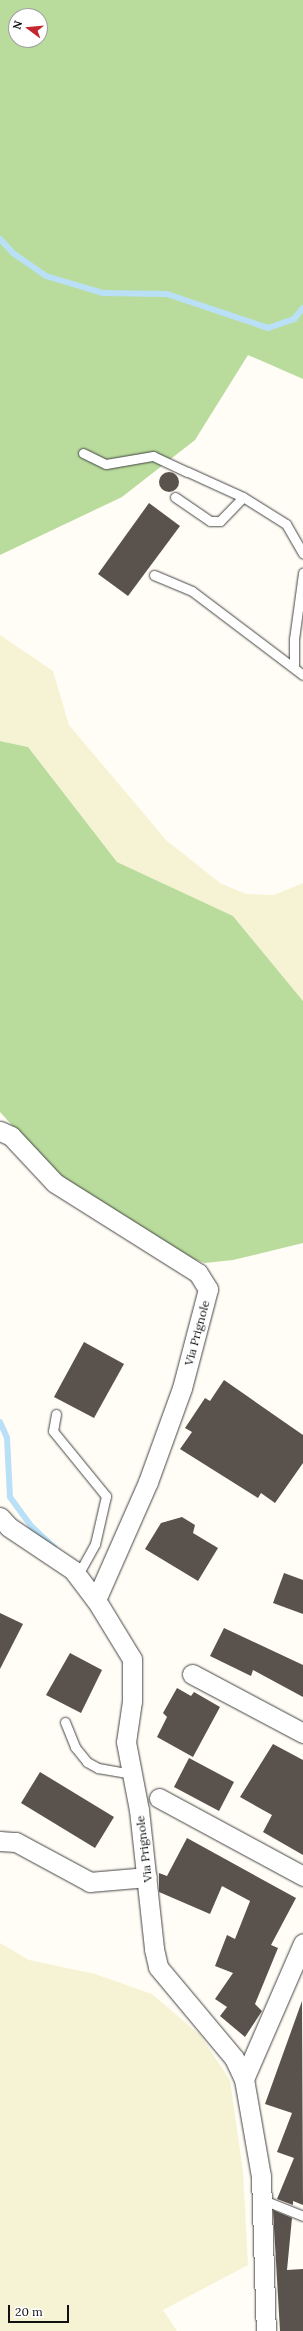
<!DOCTYPE html>
<style>
body{margin:0}
#map{position:relative;width:303px;height:2331px;overflow:hidden;background:#fffdf5;font-family:Lora,serif}
div>[style]{position:absolute}
.farmland>*{inset:0;background:#f6f3d4}
.forest>*{inset:0;background:#b9dc9c}
.stream>*{height:6px;margin:-3px;padding:0 3px;transform-origin:3px;border-radius:3px;background:#b9e0f7}
.building>*{inset:0;background:#5a524d}
.round{border-radius:50%}
.roads{filter:drop-shadow(0 0 1px #444) drop-shadow(0 0 1px #444)}
.lane>*{height:9px;margin:-4.5px;padding:0 4.5px;transform-origin:4.5px;border-radius:4.5px;background:#fff}
.street>*{height:19px;margin:-9.5px;padding:0 9.5px;transform-origin:9.5px;border-radius:9.5px;background:#fff}
span{translate:-50% -50%;white-space:nowrap;text-align:center;line-height:1.15;-webkit-text-stroke:4px #fff;paint-order:stroke}
.street-label{font-size:12px;color:#111}
.north{position:absolute;left:8px;top:8px;width:40px;height:40px;box-sizing:border-box;background:#fff;border:1px solid #a0a0a0;border-radius:50%;rotate:286deg;font-size:11px;font-weight:700;line-height:16px;text-align:center;color:#111}
.north::after{content:'';display:block;margin:auto;width:14px;height:18px;background:#c4262e;clip-path:polygon(50% 0,100% 100%,50% 72%,0 100%)}
.scale{position:absolute;left:8px;top:2305px;width:61px;height:18px;box-sizing:border-box;border:2px solid #111;border-top:0;padding-left:5px;font-size:12px;line-height:14px;white-space:nowrap;color:#111;-webkit-text-stroke:3px #fff;paint-order:stroke}
</style>
<div id="map">
<div class="farmland">
<i style="clip-path:polygon(0 635px,53px 671px,69px 725px,166px 840px,220px 883px,246px 894px,274px 895px,303px 883px,303px 1001px,233px 916px,117px 862px,28px 747px,0 741px)"></i>
<i style="clip-path:polygon(0 1943px,29px 1960px,95px 1974px,152px 1994px,200px 2035px,230px 2080px,243px 2172px,248px 2265px,163px 2310px,177px 2331px,0 2331px)"></i>
</div>
<div class="forest">
<i style="clip-path:polygon(evenodd,0 0,303px 0,303px 379px,248px 355px,195px 440px,122px 497px,0 555px,0 0,16px 16px,40px 16px,40px 40px,16px 40px,16px 16px)"></i>
<i style="clip-path:polygon(0 741px,28px 747px,117px 862px,233px 916px,303px 1001px,303px 1243px,233px 1260px,205px 1263px,178px 1254px,64px 1183px,0 1112px)"></i>
</div>
<div class="stream">
<i style="left:0;top:239px;width:19px;rotate:47deg"></i>
<i style="left:13px;top:253px;width:40px;rotate:34.9deg"></i>
<i style="left:46px;top:276px;width:59px;rotate:16.6deg"></i>
<i style="left:103px;top:293px;width:64px;rotate:0.9deg"></i>
<i style="left:167px;top:294px;width:107px;rotate:18.6deg"></i>
<i style="left:268px;top:328px;width:28px;rotate:-19deg"></i>
<i style="left:294px;top:319px;width:14px;rotate:-51deg"></i>
<i style="left:0;top:1422px;width:17px;rotate:66deg"></i>
<i style="left:7px;top:1438px;width:59px;rotate:87.1deg"></i>
<i style="left:10px;top:1497px;width:34px;rotate:54deg"></i>
<i style="left:30px;top:1525px;width:33px;rotate:43deg"></i>
</div>
<div class="building">
<i class="round" style="left:159px;top:472px;width:20px;height:20px"></i>
<i style="clip-path:polygon(149px 503px,180px 526px,128px 596px,98px 574px)"></i>
<i style="clip-path:polygon(84px 1342px,124px 1364px,94px 1418px,54px 1397px)"></i>
<i style="clip-path:polygon(224px 1380px,303px 1435px,303px 1463px,275px 1503px,261px 1493px,258px 1498px,180px 1449px,192px 1432px,185px 1428px,205px 1398px,210px 1401px)"></i>
<i style="clip-path:polygon(182px 1517px,195px 1525px,193px 1533px,218px 1548px,198px 1581px,145px 1549px,161px 1523px)"></i>
<i style="clip-path:polygon(284px 1573px,303px 1580px,303px 1614px,273px 1603px)"></i>
<i style="clip-path:polygon(0 1613px,23px 1624px,0 1669px)"></i>
<i style="clip-path:polygon(224px 1628px,303px 1665px,303px 1697px,253px 1670px,251px 1676px,210px 1656px)"></i>
<i style="clip-path:polygon(70px 1653px,102px 1670px,81px 1713px,46px 1695px)"></i>
<i style="clip-path:polygon(177px 1688px,191px 1696px,194px 1692px,220px 1707px,193px 1757px,157px 1737px,167px 1717px,163px 1713px)"></i>
<i style="clip-path:polygon(273px 1744px,303px 1760px,303px 1855px,263px 1832px,272px 1815px,240px 1797px)"></i>
<i style="clip-path:polygon(189px 1758px,234px 1782px,219px 1811px,174px 1787px)"></i>
<i style="clip-path:polygon(40px 1772px,114px 1817px,95px 1848px,21px 1803px)"></i>
<i style="clip-path:polygon(187px 1838px,296px 1898px,271px 1945px,278px 1948px,255px 2004px,262px 2011px,245px 2037px,220px 2016px,227px 2007px,215px 1999px,233px 1973px,215px 1966px,227px 1935px,235px 1939px,250px 1901px,222px 1886px,210px 1914px,159px 1892px,159px 1873px,167px 1876px)"></i>
<i style="clip-path:polygon(302px 2001px,303px 2205px,293px 2201px,293px 2205px,277px 2199px,294px 2158px,277px 2152px,292px 2113px,265px 2104px)"></i>
<i style="clip-path:polygon(273px 2210px,292px 2218px,287px 2270px,303px 2269px,303px 2331px,280px 2331px)"></i>
</div>
<div class="roads">
<div class="lane">
<i style="left:83px;top:453px;width:25px;rotate:26deg"></i>
<i style="left:106px;top:464px;width:48px;rotate:-9.7deg"></i>
<i style="left:153px;top:456px;width:38px;rotate:25deg"></i>
<i style="left:188px;top:472px;width:60px;rotate:24.4deg"></i>
<i style="left:243px;top:497px;width:51px;rotate:32.1deg"></i>
<i style="left:286px;top:524px;width:34px;rotate:60deg"></i>
<i style="left:175px;top:497px;width:42px;rotate:34.4deg"></i>
<i style="left:210px;top:521px;width:10px"></i>
<i style="left:220px;top:521px;width:33px;rotate:-46deg"></i>
<i style="left:154px;top:575px;width:41px;rotate:22.8deg"></i>
<i style="left:192px;top:591px;width:139px;rotate:37.1deg"></i>
<i style="left:294px;top:667px;width:28px;rotate:-90deg"></i>
<i style="left:294px;top:639px;width:67px;rotate:-82.2deg"></i>
<i style="left:56px;top:1414px;width:17px;rotate:100deg"></i>
<i style="left:53px;top:1431px;width:84px;rotate:50.8deg"></i>
<i style="left:106px;top:1496px;width:49px;rotate:102.9deg"></i>
<i style="left:95px;top:1544px;width:35px;rotate:119deg"></i>
<i style="left:65px;top:1722px;width:27px;rotate:68deg"></i>
<i style="left:75px;top:1747px;width:19px;rotate:51deg"></i>
<i style="left:87px;top:1762px;width:13px;rotate:29deg"></i>
<i style="left:98px;top:1768px;width:34px;rotate:10deg"></i>
<i style="left:261px;top:2199px;width:45px;rotate:22deg"></i>
</div>
<div class="street">
<i style="left:0;top:1131px;width:12px;rotate:24deg"></i>
<i style="left:11px;top:1136px;width:64px;rotate:46.9deg"></i>
<i style="left:55px;top:1183px;width:169px;rotate:32.2deg"></i>
<i style="left:198px;top:1273px;width:19px;rotate:58deg"></i>
<i style="left:208px;top:1289px;width:102px;rotate:104.7deg"></i>
<i style="left:182px;top:1388px;width:100px;rotate:109.9deg"></i>
<i style="left:148px;top:1482px;width:129px;rotate:113.8deg"></i>
<i style="left:0;top:1517px;width:13px;rotate:48deg"></i>
<i style="left:9px;top:1527px;width:77px;rotate:33.9deg"></i>
<i style="left:73px;top:1570px;width:38px;rotate:53deg"></i>
<i style="left:96px;top:1600px;width:69px;rotate:58.6deg"></i>
<i style="left:132px;top:1659px;width:42px;rotate:90deg"></i>
<i style="left:132px;top:1701px;width:41px;rotate:98.3deg"></i>
<i style="left:126px;top:1742px;width:69px;rotate:79.2deg"></i>
<i style="left:139px;top:1810px;width:140px;rotate:83.8deg"></i>
<i style="left:154px;top:1949px;width:18px;rotate:77deg"></i>
<i style="left:158px;top:1967px;width:119px;rotate:50.1deg"></i>
<i style="left:234px;top:2058px;width:23px;rotate:65deg"></i>
<i style="left:244px;top:2079px;width:98px;rotate:80.1deg"></i>
<i style="left:261px;top:2176px;width:155px;rotate:88.2deg"></i>
<i style="left:192px;top:1674px;width:126px;rotate:28deg"></i>
<i style="left:159px;top:1798px;width:164px;rotate:28.4deg"></i>
<i style="left:0;top:1841px;width:16px;rotate:4deg"></i>
<i style="left:16px;top:1842px;width:84px;rotate:28.4deg"></i>
<i style="left:90px;top:1882px;width:57px;rotate:-5deg"></i>
<i style="left:244px;top:2079px;width:148px;rotate:-66.5deg"></i>
</div>
</div>
<div class="street-label">
<span style="left:197px;top:1333px;rotate:-75deg">Via Prignole</span>
<span style="left:144px;top:1849px;rotate:-97deg">Via Prignole</span>
</div>
<div class="north">N</div>
<div class="scale">20 m</div>
</div>
